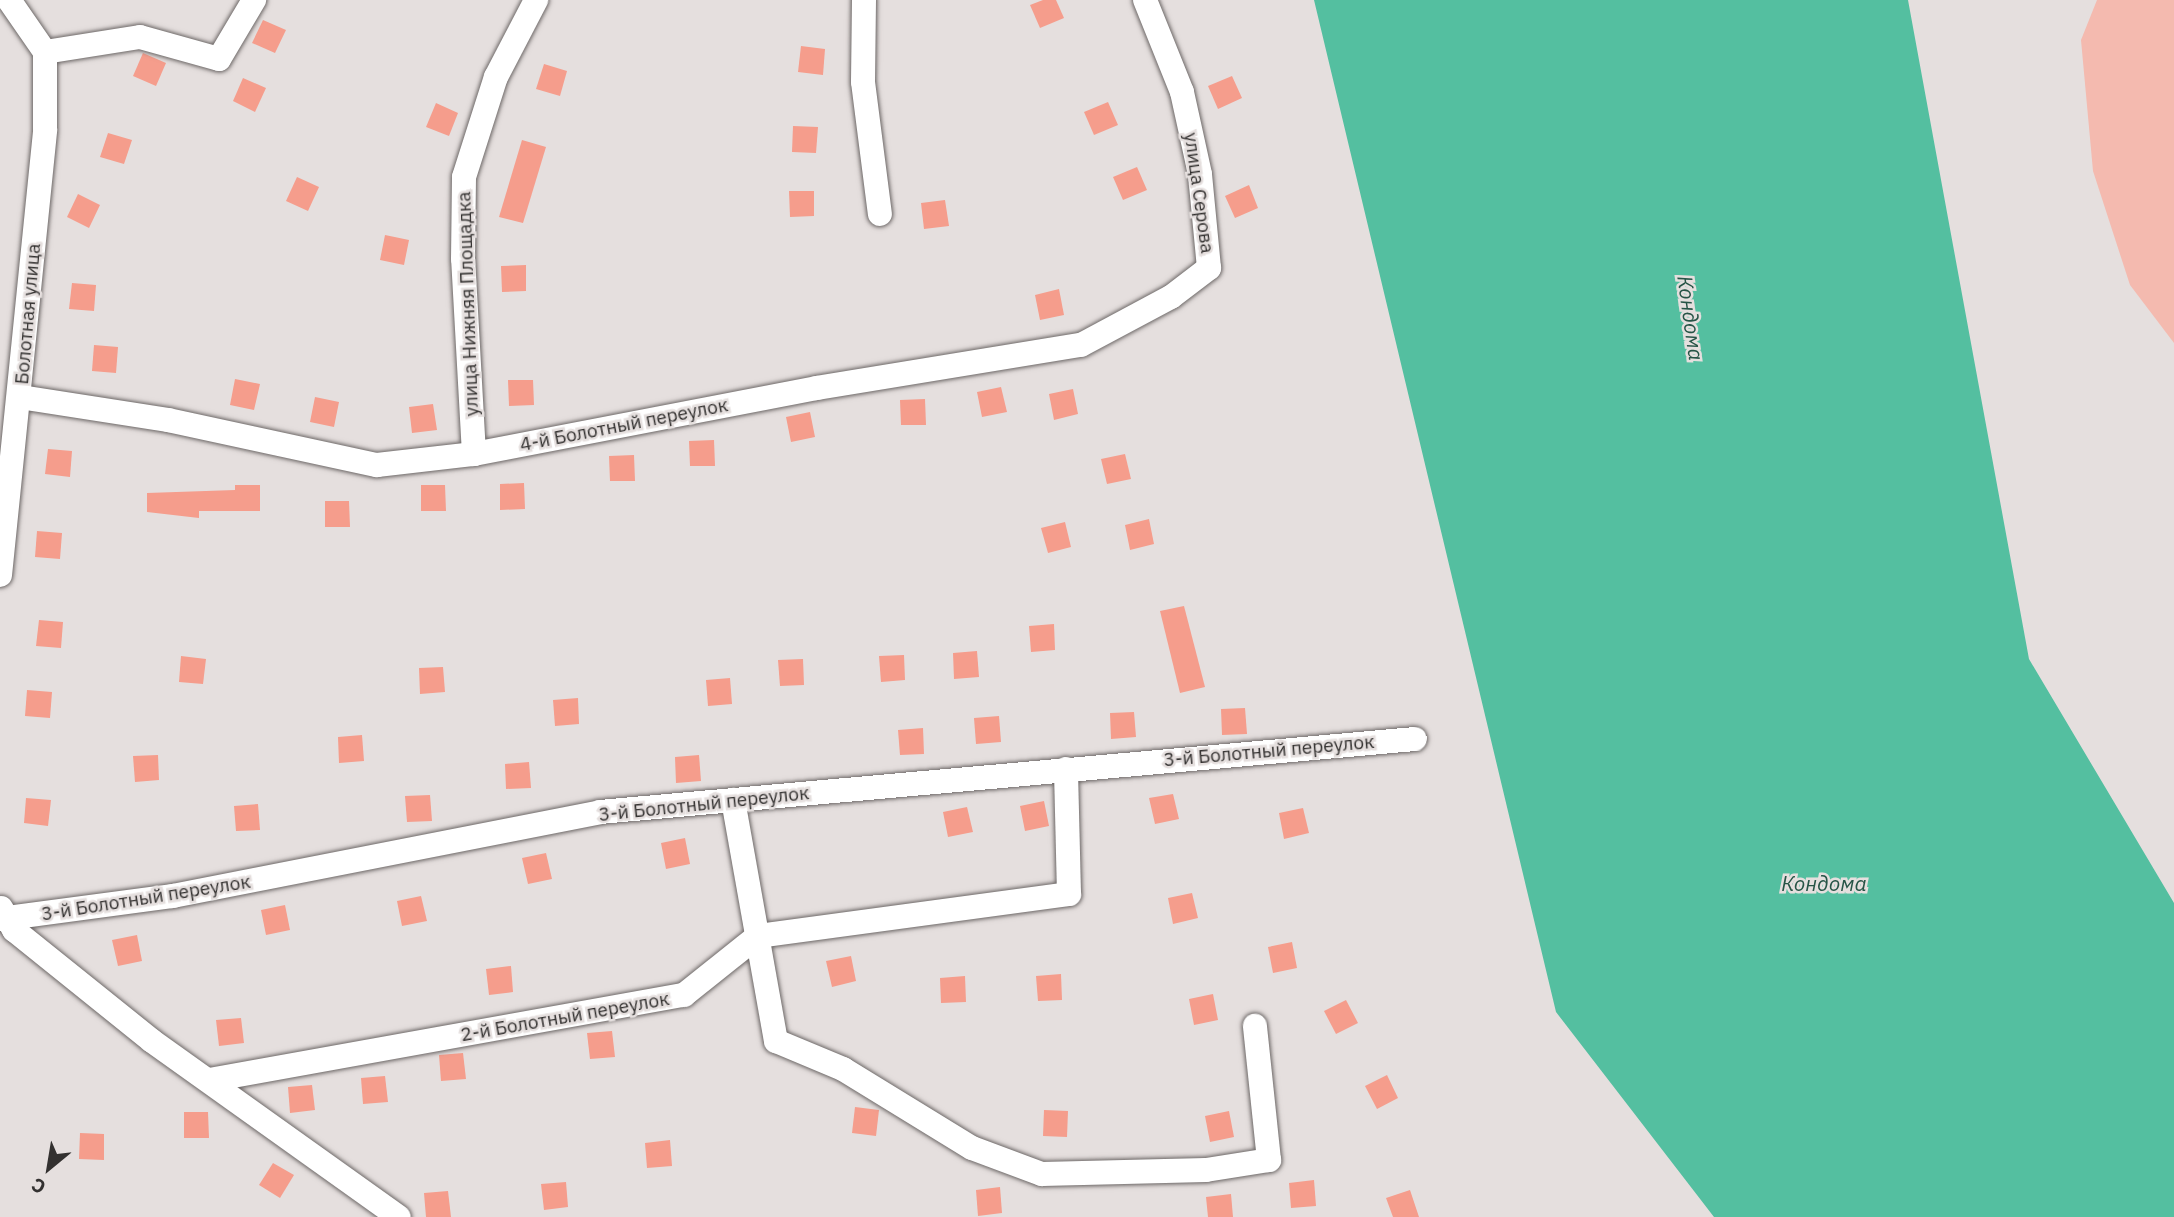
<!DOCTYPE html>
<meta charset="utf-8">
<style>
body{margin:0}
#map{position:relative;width:2174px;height:1217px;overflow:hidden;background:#e5dfde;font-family:"IBM Plex Sans",sans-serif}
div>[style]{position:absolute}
.green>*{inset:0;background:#f4baaf}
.water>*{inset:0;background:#54bfa0}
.building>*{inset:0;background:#f59d8c}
.roads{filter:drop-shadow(0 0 2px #6d6867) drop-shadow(0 0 2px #6d6867)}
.street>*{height:24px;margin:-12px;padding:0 12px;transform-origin:12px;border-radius:12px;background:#fff}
span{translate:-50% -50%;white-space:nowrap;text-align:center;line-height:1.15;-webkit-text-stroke:5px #e5dfde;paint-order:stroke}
.street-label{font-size:19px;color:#333130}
.water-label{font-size:21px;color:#265446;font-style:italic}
.north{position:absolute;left:14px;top:1133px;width:70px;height:70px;-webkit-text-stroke:5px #e5dfde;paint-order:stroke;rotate:210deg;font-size:19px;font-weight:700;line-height:28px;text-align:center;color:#333130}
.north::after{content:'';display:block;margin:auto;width:24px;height:32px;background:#333130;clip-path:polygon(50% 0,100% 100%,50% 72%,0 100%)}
</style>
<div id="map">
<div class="green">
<i style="clip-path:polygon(2097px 0,2174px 0,2174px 343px,2130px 285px,2093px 171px,2081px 40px)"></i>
</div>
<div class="water">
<i style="clip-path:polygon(1314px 0,1908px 0,2029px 659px,2174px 903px,2174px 1217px,1714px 1217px,1556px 1012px)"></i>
</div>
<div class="building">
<i style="clip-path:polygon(1043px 0,1056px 0,1064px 18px,1040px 28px,1030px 5px)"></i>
<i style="clip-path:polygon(263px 20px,286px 30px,275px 53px,252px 43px)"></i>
<i style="clip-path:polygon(801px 46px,825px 49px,823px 75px,798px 72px)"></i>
<i style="clip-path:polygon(143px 53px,166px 63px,156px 86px,133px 76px)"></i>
<i style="clip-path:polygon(544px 64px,567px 71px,560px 96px,536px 89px)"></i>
<i style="clip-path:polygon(1232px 76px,1242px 98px,1218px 109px,1208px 86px)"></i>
<i style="clip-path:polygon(243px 78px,266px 88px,255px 112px,233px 101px)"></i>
<i style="clip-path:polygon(1108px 102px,1118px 125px,1094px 135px,1084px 112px)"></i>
<i style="clip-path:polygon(436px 103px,458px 113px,449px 136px,426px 127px)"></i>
<i style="clip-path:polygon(793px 126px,818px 127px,816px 153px,792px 152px)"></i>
<i style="clip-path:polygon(108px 133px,132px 140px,124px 164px,100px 157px)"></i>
<i style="clip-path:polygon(522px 140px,546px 147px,523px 223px,499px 217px)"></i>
<i style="clip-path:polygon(1137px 167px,1147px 190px,1123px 200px,1113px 177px)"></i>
<i style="clip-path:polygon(297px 177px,319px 187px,308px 211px,286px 201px)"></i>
<i style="clip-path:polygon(1249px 185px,1258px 208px,1235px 218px,1225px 196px)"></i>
<i style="clip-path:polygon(789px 191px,814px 191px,814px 216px,790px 217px)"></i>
<i style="clip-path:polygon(78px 194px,100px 205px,89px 228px,67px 217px)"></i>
<i style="clip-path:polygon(945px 200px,949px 226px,924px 229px,921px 203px)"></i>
<i style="clip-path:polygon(385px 235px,409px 240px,404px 265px,380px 260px)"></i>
<i style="clip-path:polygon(526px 265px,526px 291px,502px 292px,501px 266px)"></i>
<i style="clip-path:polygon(72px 283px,96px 285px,94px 311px,69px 309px)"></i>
<i style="clip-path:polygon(1059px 289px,1064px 315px,1040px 320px,1035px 295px)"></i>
<i style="clip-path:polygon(94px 345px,118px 347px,116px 373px,92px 371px)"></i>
<i style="clip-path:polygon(235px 379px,260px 384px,254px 410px,230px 405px)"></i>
<i style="clip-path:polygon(508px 380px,533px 380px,534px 405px,509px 406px)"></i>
<i style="clip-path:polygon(1001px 387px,1007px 412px,982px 417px,977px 392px)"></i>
<i style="clip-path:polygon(1073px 389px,1078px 414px,1054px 420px,1049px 394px)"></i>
<i style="clip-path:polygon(315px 397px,339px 402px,334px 427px,310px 422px)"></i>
<i style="clip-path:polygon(925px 399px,926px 425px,901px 425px,900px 400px)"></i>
<i style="clip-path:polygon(433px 404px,437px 430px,412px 433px,409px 407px)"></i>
<i style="clip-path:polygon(810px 412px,815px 437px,791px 442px,786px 417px)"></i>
<i style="clip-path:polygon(714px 440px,715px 466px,690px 466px,689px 441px)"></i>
<i style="clip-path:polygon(48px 449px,72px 451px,70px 477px,45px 474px)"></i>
<i style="clip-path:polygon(1125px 454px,1131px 479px,1107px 484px,1101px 459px)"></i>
<i style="clip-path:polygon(634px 455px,635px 481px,610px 481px,609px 456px)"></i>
<i style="clip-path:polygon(524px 483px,525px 509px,500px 510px,500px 484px)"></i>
<i style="clip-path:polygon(235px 485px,260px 485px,260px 511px,199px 511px,199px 518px,147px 512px,147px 493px,235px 490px)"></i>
<i style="clip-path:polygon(421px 485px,445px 485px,446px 511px,421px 511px)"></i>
<i style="clip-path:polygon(325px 501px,349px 501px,350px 527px,325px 527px)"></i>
<i style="clip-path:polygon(1149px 519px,1154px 544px,1130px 550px,1125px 525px)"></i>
<i style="clip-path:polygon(1065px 522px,1071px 547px,1048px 553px,1041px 528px)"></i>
<i style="clip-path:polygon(37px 531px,62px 533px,60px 559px,35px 557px)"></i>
<i style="clip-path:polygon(1184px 606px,1205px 687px,1180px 693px,1160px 611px)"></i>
<i style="clip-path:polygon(39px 620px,63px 622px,61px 648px,36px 646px)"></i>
<i style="clip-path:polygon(1054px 624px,1055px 650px,1031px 652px,1029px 626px)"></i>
<i style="clip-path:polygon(977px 651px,979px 677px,954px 679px,953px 653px)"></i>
<i style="clip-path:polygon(904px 655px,905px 680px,881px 682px,879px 656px)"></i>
<i style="clip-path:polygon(181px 656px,206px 659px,203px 684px,179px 682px)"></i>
<i style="clip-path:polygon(803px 659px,804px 685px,780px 686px,778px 660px)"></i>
<i style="clip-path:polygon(443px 667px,445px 692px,420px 694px,419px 668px)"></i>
<i style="clip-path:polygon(730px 678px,732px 704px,708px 706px,706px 680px)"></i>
<i style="clip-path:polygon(27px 690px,52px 692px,50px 718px,25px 716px)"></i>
<i style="clip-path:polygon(578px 698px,579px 724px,555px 726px,553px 700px)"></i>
<i style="clip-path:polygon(1245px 708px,1247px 734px,1222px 735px,1221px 709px)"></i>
<i style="clip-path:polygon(1134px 712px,1136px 737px,1111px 739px,1110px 713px)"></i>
<i style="clip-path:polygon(999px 716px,1001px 742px,976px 744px,974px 718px)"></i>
<i style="clip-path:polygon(923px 728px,924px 754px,900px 755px,898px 730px)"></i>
<i style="clip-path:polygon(362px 735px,364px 761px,339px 763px,338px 737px)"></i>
<i style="clip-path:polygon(158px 755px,159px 780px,135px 782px,133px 756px)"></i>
<i style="clip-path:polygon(699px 755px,701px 781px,676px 783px,675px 757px)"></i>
<i style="clip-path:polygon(529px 762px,531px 788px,506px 789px,505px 764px)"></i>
<i style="clip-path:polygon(1173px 794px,1179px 819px,1155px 824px,1149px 798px)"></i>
<i style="clip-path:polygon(430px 795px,432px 821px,407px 822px,405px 796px)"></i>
<i style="clip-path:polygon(26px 798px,51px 800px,48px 826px,24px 823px)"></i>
<i style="clip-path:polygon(1044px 801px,1049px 826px,1025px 831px,1020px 806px)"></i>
<i style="clip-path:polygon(258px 804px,260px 830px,236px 831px,234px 806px)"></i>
<i style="clip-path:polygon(967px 807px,973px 832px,948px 837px,943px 812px)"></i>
<i style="clip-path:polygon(1303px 808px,1309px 833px,1284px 839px,1279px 813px)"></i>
<i style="clip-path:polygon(685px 838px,690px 864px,666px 869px,661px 843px)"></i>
<i style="clip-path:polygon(546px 853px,552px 879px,528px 884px,522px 858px)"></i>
<i style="clip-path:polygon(1192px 893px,1198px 918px,1173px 924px,1168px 898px)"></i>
<i style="clip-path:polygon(421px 896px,427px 921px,402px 926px,397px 901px)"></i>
<i style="clip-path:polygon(285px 905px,290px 930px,266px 935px,261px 910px)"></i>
<i style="clip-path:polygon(137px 935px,142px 961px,118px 966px,112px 940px)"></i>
<i style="clip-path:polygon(1292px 942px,1297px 968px,1273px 973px,1268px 947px)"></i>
<i style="clip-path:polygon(851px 956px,856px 981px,832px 987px,826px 961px)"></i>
<i style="clip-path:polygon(511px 966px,513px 992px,489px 995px,486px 969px)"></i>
<i style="clip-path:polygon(1061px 974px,1062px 1000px,1038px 1001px,1036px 976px)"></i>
<i style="clip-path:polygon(965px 976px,966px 1002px,941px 1003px,940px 978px)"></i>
<i style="clip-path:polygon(1213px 994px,1218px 1020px,1194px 1025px,1189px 999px)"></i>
<i style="clip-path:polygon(1346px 1000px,1358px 1023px,1336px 1034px,1324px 1011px)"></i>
<i style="clip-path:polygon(241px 1018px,244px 1043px,219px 1046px,216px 1020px)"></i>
<i style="clip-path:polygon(612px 1031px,615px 1057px,590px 1059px,587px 1033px)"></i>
<i style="clip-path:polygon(463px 1053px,466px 1079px,441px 1081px,439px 1055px)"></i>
<i style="clip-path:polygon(1387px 1075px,1398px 1098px,1377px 1109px,1365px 1086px)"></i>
<i style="clip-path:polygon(385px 1076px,388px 1102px,363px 1104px,361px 1078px)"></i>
<i style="clip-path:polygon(312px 1085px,315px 1110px,290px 1113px,288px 1087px)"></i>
<i style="clip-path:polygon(855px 1107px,879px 1110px,876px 1136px,852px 1133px)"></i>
<i style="clip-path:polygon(1044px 1110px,1068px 1111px,1067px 1137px,1043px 1136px)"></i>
<i style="clip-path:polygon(1229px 1111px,1234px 1137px,1210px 1142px,1205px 1116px)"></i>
<i style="clip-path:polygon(184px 1112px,208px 1112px,209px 1138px,184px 1138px)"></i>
<i style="clip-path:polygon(80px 1133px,104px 1134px,104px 1160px,79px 1159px)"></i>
<i style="clip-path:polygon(670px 1140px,672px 1166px,647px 1168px,645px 1143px)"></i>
<i style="clip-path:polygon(273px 1163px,294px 1175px,280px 1198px,259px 1185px)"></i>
<i style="clip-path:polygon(1314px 1180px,1316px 1206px,1291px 1208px,1289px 1183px)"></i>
<i style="clip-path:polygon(566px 1182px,568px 1207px,544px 1210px,541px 1184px)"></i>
<i style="clip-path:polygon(1000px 1187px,1002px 1213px,978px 1216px,976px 1190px)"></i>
<i style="clip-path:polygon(1410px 1190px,1419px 1217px,1393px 1217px,1386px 1198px)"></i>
<i style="clip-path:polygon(448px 1191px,451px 1217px,426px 1217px,424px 1193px)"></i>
<i style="clip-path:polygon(1231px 1194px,1233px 1217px,1208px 1217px,1206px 1197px)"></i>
</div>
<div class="roads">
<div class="street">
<i style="left:864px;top:0;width:82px;rotate:90.7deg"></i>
<i style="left:863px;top:82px;width:133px;rotate:82.7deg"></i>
<i style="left:45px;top:52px;width:96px;rotate:-9deg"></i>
<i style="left:140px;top:37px;width:82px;rotate:15.6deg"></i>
<i style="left:219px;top:59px;width:69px;rotate:-59.3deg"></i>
<i style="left:20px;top:397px;width:150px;rotate:8.8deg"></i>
<i style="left:168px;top:420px;width:214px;rotate:12.2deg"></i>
<i style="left:377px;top:465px;width:98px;rotate:-6.5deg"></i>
<i style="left:474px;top:454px;width:349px;rotate:-10.9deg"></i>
<i style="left:817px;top:388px;width:267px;rotate:-9.3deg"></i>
<i style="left:1081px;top:345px;width:102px;rotate:-28.1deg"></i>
<i style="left:1171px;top:297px;width:48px;rotate:-37.3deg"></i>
<i style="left:1209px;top:268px;width:94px;rotate:-95.5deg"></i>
<i style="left:1200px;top:174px;width:84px;rotate:-102.4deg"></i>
<i style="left:1182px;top:92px;width:99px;rotate:-111.9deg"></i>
<i style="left:474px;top:454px;width:195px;rotate:-93.2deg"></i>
<i style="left:463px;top:259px;width:82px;rotate:-89.3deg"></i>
<i style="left:464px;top:177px;width:105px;rotate:-72.3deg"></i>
<i style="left:496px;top:77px;width:87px;rotate:-62.5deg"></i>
<i style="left:0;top:575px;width:448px;rotate:-84.2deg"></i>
<i style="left:45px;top:129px;width:77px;rotate:-90deg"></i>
<i style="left:45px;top:52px;width:63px;rotate:-124.7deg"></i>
<i style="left:733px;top:800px;width:245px;rotate:79.9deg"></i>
<i style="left:776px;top:1041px;width:73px;rotate:22.7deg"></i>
<i style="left:843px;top:1069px;width:151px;rotate:31.5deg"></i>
<i style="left:972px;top:1148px;width:75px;rotate:20.4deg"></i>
<i style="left:1042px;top:1174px;width:164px;rotate:-1.4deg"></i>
<i style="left:1206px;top:1170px;width:64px;rotate:-9deg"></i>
<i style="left:1269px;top:1160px;width:135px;rotate:-96deg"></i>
<i style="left:1px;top:908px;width:26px;rotate:59deg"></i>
<i style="left:14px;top:930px;width:177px;rotate:38.8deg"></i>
<i style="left:152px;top:1041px;width:303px;rotate:35.5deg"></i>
<i style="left:0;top:919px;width:175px;rotate:-7.6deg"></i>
<i style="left:173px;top:896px;width:435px;rotate:-11.1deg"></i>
<i style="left:600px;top:812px;width:818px;rotate:-5.12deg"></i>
<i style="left:210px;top:1080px;width:482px;rotate:-10.2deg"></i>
<i style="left:684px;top:995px;width:95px;rotate:-38.6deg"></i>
<i style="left:758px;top:936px;width:314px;rotate:-7.7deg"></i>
<i style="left:1069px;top:894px;width:125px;rotate:-91.4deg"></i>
</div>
</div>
<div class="street-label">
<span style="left:1199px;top:193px;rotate:82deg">улица Серова</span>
<span style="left:468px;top:304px;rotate:-92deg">улица Нижняя Площадка</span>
<span style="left:28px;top:314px;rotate:-85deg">Болотная улица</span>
<span style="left:624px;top:425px;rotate:-11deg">4-й Болотный переулок</span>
<span style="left:1269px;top:751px;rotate:-5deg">3-й Болотный переулок</span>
<span style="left:704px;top:804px;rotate:-6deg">3-й Болотный переулок</span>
<span style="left:146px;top:898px;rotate:-9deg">3-й Болотный переулок</span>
<span style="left:565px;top:1017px;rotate:-10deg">2-й Болотный переулок</span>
</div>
<div class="water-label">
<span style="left:1691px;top:318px;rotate:82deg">Кондома</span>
<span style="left:1824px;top:883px">Кондома</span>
</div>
<div class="north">С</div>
</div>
